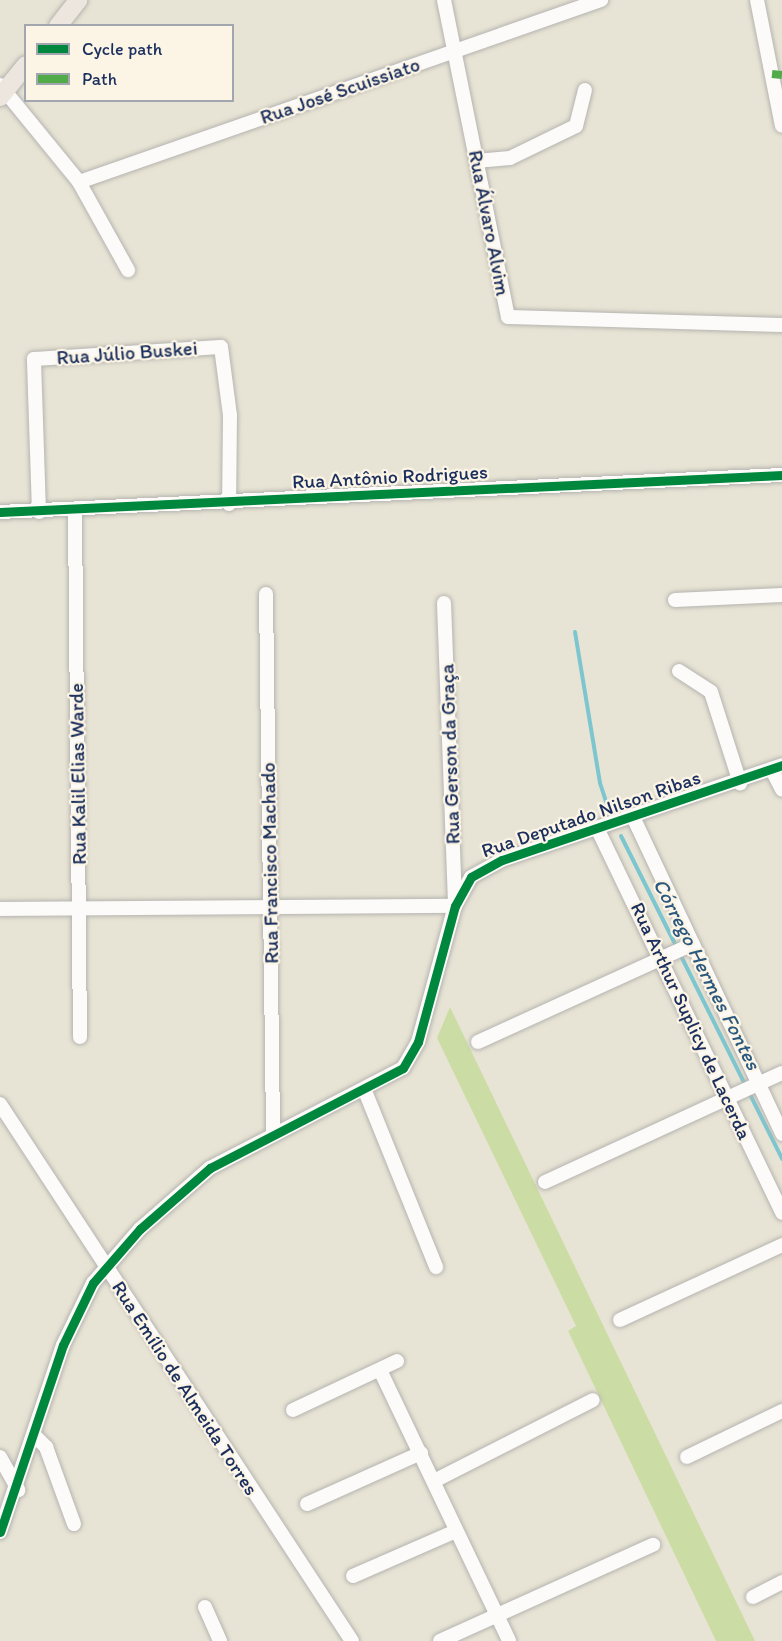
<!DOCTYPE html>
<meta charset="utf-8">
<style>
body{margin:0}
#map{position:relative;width:782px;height:1641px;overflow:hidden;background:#e8e4d5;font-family:Itim,sans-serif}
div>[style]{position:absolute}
.green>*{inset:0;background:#ccdca5}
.stream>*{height:4px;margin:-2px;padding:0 2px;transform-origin:2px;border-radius:2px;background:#7dc6cf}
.roads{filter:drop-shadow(0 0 2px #b5b4b0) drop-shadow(0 0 2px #b5b4b0)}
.minor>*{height:14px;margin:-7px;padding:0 7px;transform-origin:7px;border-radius:7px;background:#fcfbf9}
.major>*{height:18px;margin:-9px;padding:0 9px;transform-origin:9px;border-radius:9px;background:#ede6de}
.quiet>*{height:8px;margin-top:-4px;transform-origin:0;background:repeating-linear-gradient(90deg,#52ab49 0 15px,transparent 0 23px)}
.cycleway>*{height:9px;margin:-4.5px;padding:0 4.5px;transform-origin:4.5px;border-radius:4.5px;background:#00873e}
span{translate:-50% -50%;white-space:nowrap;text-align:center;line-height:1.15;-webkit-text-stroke:4.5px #fcf5e5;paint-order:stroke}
.street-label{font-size:20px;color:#1b2f5e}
.water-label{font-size:21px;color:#2b587f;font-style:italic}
.legend{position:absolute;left:24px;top:24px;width:210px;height:78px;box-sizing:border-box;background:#fcf5e5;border:2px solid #a2a6af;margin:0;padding:8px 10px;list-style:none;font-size:18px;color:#1b2f5e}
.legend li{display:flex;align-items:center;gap:12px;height:30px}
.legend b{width:30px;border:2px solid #a2a6af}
</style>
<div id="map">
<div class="green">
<i style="clip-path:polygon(450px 1007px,755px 1641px,716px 1641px,568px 1331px,576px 1326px,437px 1038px)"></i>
</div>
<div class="stream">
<i style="left:575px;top:632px;width:153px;rotate:80.6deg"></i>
<i style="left:600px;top:783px;width:33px;rotate:72deg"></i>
<i style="left:621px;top:836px;width:125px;rotate:63.4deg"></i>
<i style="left:680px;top:954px;width:229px;rotate:63.5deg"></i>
</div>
<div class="roads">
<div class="minor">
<i style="left:444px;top:0;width:323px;rotate:78.6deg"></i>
<i style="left:508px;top:317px;width:274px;rotate:1.7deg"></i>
<i style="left:757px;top:0;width:128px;rotate:78.8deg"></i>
<i style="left:0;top:85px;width:125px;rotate:50.8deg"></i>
<i style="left:79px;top:182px;width:101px;rotate:60.9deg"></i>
<i style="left:476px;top:161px;width:34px;rotate:-5deg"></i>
<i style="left:510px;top:158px;width:73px;rotate:-25.9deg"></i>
<i style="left:576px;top:126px;width:37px;rotate:-76deg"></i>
<i style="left:79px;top:182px;width:553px;rotate:-19.22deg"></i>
<i style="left:75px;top:511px;width:526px;rotate:89.46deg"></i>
<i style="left:0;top:512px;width:783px;rotate:-2.71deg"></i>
<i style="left:39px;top:512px;width:153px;rotate:-91.9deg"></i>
<i style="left:34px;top:359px;width:187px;rotate:-3.7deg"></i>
<i style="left:221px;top:347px;width:69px;rotate:82.5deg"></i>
<i style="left:230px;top:415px;width:89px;rotate:90.6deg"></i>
<i style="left:266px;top:594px;width:538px;rotate:89.25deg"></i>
<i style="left:675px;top:600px;width:107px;rotate:-2.7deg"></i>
<i style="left:444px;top:603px;width:301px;rotate:87.9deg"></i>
<i style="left:679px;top:671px;width:38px;rotate:33deg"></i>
<i style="left:711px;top:692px;width:96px;rotate:72.3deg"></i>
<i style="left:772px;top:770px;width:22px;rotate:63deg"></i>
<i style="left:634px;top:819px;width:348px;rotate:64.8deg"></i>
<i style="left:598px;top:830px;width:425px;rotate:64.3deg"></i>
<i style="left:0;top:909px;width:455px;rotate:-0.4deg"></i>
<i style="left:478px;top:1042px;width:236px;rotate:-24.5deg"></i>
<i style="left:365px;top:1091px;width:190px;rotate:68deg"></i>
<i style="left:0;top:1104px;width:642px;rotate:56.76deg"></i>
<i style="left:545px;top:1182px;width:261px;rotate:-24.7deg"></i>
<i style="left:620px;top:1320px;width:179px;rotate:-24.8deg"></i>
<i style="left:380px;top:1370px;width:300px;rotate:64.5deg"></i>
<i style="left:293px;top:1410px;width:115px;rotate:-25.2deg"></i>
<i style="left:35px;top:1436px;width:16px;rotate:45deg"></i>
<i style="left:46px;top:1447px;width:82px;rotate:70deg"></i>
<i style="left:0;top:1457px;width:38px;rotate:61deg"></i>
<i style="left:687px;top:1457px;width:106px;rotate:-25.8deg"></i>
<i style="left:434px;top:1481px;width:178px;rotate:-27deg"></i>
<i style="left:307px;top:1504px;width:125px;rotate:-24.1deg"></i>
<i style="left:0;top:1532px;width:197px;rotate:-71.4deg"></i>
<i style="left:63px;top:1345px;width:69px;rotate:-64.2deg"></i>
<i style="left:93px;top:1283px;width:72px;rotate:-49deg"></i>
<i style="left:140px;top:1229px;width:93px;rotate:-41.1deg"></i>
<i style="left:210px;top:1168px;width:217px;rotate:-27.4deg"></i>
<i style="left:403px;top:1068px;width:30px;rotate:-60deg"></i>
<i style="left:418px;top:1042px;width:141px;rotate:-74.8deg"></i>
<i style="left:455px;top:906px;width:33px;rotate:-61deg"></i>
<i style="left:471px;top:877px;width:35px;rotate:-29deg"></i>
<i style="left:502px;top:860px;width:296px;rotate:-18.7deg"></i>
<i style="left:353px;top:1576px;width:112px;rotate:-23.6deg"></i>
<i style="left:753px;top:1597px;width:33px;rotate:-27deg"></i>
<i style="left:205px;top:1607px;width:37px;rotate:66deg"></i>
<i style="left:440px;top:1641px;width:234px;rotate:-24.3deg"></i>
</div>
<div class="major">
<i style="left:58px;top:26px;width:33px;rotate:-52deg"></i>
<i style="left:0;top:97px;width:41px;rotate:-50.9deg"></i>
</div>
</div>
<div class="quiet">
<i style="left:772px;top:74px;width:10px;rotate:6deg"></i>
</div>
<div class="cycleway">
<i style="left:0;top:512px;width:783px;rotate:-2.71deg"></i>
<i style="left:0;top:1532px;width:197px;rotate:-71.4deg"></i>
<i style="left:63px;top:1345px;width:69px;rotate:-64.2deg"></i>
<i style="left:93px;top:1283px;width:72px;rotate:-49deg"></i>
<i style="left:140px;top:1229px;width:93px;rotate:-41.1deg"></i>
<i style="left:210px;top:1168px;width:217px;rotate:-27.4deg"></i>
<i style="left:403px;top:1068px;width:30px;rotate:-60deg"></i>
<i style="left:418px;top:1042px;width:141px;rotate:-74.8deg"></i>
<i style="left:455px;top:906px;width:33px;rotate:-61deg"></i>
<i style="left:471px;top:877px;width:35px;rotate:-29deg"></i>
<i style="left:502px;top:860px;width:296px;rotate:-18.7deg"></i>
</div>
<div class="street-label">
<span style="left:340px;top:91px;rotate:-19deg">Rua José Scuissiato</span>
<span style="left:489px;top:223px;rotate:79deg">Rua Álvaro Alvim</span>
<span style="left:127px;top:353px;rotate:-4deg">Rua Júlio Buskei</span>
<span style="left:390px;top:477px;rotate:-3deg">Rua Antônio Rodrigues</span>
<span style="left:450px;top:754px;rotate:-92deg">Rua Gerson da Graça</span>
<span style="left:78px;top:774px;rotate:-91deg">Rua Kalil Elias Warde</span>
<span style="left:591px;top:814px;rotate:-19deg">Rua Deputado Nilson Ribas</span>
<span style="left:270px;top:863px;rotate:-91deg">Rua Francisco Machado</span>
<span style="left:691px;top:1021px;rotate:65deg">Rua Arthur Suplicy de Lacerda</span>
<span style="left:185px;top:1388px;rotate:57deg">Rua Emílio de Almeida Torres</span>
</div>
<div class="water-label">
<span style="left:707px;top:974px;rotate:63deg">Córrego Hermes Fontes</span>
</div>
<ul class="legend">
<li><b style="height:8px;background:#00873e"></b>Cycle path</li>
<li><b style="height:8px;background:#52ab49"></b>Path</li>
</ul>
</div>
